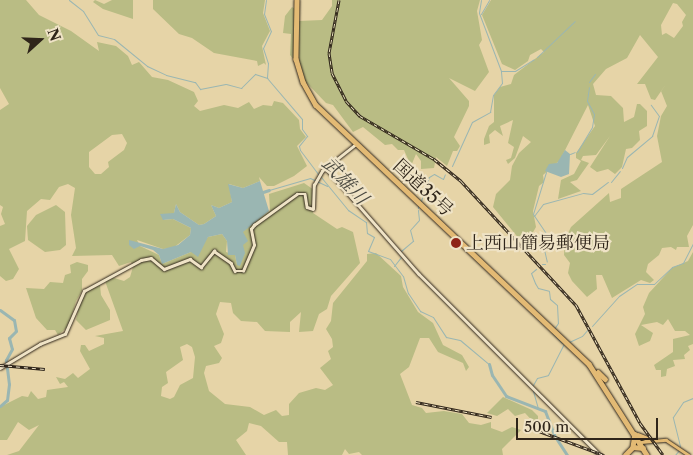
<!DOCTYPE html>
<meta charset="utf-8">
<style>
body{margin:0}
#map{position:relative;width:693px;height:455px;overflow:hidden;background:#e6d4a7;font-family:"Libre Caslon Text","Noto Serif JP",serif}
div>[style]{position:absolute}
.green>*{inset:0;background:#b9bc84}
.water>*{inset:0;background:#9ab6b2}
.stream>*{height:1px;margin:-0.5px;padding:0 0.5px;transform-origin:0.5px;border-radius:0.5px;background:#9ab6b2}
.canal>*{height:2.5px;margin:-1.25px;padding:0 1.25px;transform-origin:1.25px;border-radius:1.25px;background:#9ab6b2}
.river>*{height:3px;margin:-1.5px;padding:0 1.5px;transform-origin:1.5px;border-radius:1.5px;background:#9ab6b2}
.roads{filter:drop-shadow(0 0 1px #2f251a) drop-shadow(0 0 1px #2f251a)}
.secondary>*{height:2.5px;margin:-1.25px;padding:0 1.25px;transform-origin:1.25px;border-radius:1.25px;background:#efe3c6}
.primary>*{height:3px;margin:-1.5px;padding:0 1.5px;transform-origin:1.5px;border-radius:1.5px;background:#e3ba74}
.highway>*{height:4.5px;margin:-2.25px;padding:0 2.25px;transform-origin:2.25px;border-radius:2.25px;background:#e3ba74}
.rail>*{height:3px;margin-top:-1.5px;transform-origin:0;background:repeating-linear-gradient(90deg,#efe3c6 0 4px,#2f251a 0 8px);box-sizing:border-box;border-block:1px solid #2f251a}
.dots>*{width:14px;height:14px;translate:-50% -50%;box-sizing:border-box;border:2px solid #efe3c6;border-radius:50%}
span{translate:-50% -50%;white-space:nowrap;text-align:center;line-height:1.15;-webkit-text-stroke:4.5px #efe3c6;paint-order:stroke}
.street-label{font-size:18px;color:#2f251a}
.poi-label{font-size:18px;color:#2f251a}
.left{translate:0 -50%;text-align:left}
.water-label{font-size:19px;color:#4a4940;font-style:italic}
.north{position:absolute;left:15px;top:15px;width:50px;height:50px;-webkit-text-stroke:4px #efe3c6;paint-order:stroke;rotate:70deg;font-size:14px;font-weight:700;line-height:20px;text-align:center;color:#2f251a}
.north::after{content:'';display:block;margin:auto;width:18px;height:22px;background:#2f251a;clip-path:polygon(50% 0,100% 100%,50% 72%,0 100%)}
.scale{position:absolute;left:516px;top:418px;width:142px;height:22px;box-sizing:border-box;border:2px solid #2f251a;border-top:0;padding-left:6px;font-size:15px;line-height:18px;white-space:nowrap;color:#2f251a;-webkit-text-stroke:4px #efe3c6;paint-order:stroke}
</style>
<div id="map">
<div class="green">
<i style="clip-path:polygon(evenodd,0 0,26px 0,39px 15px,71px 31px,99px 51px,97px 42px,116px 46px,128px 56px,132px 65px,139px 62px,152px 77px,168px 80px,194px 92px,198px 101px,194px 106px,200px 111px,224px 105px,238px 108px,249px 102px,254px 109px,263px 105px,272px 106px,274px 101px,283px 103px,299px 120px,300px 129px,306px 137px,297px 146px,307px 166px,294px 176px,274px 186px,267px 186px,259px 177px,260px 181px,243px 188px,229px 184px,232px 202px,219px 208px,211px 205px,216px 216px,204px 224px,199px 225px,180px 212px,176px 204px,174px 213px,163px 220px,173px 219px,191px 228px,190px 235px,173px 248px,163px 249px,137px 240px,140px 246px,159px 255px,162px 264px,191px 252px,208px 237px,222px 234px,227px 241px,226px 252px,235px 255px,237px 265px,242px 233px,247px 226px,270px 211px,269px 194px,304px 183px,314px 190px,313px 213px,337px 229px,342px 227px,353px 232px,360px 263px,331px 296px,327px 309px,319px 314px,313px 331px,299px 332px,301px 312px,290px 322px,290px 332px,265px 331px,257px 322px,241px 321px,233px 313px,231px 303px,220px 302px,216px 314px,224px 334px,221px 343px,214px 346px,222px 358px,219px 363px,206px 366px,204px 373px,209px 391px,225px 404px,250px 407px,264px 415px,276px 410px,282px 416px,289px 415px,289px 404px,299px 393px,316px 388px,325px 390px,333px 385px,320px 368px,331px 359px,328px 351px,333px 347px,332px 339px,326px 329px,331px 321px,333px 303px,367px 261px,367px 254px,376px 253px,401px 276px,403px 287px,418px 312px,433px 323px,443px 345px,462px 355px,469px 367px,466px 371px,463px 363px,438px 352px,429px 338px,420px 338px,409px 367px,400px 374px,412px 405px,422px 408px,426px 413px,444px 411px,462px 414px,469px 423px,481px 425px,491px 422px,491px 428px,502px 432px,512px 427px,521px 430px,502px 449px,503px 455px,362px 455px,359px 452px,349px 454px,345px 449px,342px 455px,288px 455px,287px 442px,279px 442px,261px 426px,249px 423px,247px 431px,236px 440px,246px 455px,7px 455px,19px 451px,39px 425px,29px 430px,18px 422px,7px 440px,0 440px,0 407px,22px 396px,28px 397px,31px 391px,38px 399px,46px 397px,47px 390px,68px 387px,64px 382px,60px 384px,56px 377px,65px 379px,73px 373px,78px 378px,90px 369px,80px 351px,81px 345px,85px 345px,89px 351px,104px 344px,104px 338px,95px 336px,123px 331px,105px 281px,111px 277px,124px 281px,130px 277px,133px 267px,131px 262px,119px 266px,112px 255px,72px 256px,76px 248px,71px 215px,75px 188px,68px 184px,59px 187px,50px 200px,41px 199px,27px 211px,25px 241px,9px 249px,19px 269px,13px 279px,6px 281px,0 276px,0 226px,5px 224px,1px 214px,3px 207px,0 205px,0 110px,9px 104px,0 88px,0 0,122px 134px,127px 143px,124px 150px,108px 162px,109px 167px,101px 174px,95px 174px,89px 167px,89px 152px,112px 135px,122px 134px,0 0,187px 344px,192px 347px,195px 357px,193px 378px,180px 385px,174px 397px,170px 399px,161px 396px,162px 387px,168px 383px,166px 372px,183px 360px,180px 347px,187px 344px)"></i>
<i style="clip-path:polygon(95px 0,104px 4px,112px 0,133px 0,133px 19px,103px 9px,93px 2px)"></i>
<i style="clip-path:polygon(153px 0,265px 0,263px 13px,270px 31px,262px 46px,266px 65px,264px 63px,258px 66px,257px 61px,214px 53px,192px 38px,179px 34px,153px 9px)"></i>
<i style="clip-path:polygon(332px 0,480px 0,477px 11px,482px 40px,479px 45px,489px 72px,475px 91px,449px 78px,469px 101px,469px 106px,454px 137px,460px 146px,457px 151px,453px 151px,447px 166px,436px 157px,434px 168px,421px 169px,421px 161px,416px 154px,411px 166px,404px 150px,398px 150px,392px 144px,385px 145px,363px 127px,353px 132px,333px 105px,326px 103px,304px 80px,297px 52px,299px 21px,322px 20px,332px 6px)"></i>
<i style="clip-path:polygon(evenodd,491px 0,693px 0,693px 225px,687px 236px,689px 247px,677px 247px,676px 250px,671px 247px,662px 248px,659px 255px,648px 264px,646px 272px,654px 280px,650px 283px,641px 280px,612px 298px,602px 275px,596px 275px,597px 289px,587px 297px,572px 281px,568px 273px,570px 263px,564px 255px,565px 239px,571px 227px,609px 193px,610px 202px,621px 198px,621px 189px,662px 162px,657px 136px,661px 116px,667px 106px,661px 91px,666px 84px,655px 100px,651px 99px,645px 84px,637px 84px,658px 57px,640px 35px,627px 58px,606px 69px,593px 84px,596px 95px,611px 96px,623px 108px,624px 122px,634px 117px,637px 104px,640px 104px,647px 111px,647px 126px,639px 131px,640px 140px,632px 148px,626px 149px,622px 167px,615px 174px,608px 169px,597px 172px,590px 167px,610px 136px,596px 155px,583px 156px,581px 160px,589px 163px,577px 180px,570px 182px,581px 191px,558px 199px,561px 180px,574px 174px,581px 161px,576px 158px,576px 153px,595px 126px,588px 105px,560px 160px,543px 175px,544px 182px,539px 186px,533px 211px,536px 227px,525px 246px,493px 207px,496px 194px,510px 180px,512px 166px,519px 153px,531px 142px,523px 136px,515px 158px,508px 164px,506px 160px,511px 158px,514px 147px,508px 143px,513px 120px,500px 126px,503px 136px,495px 130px,489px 135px,490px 143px,484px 145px,484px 139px,489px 126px,494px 122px,494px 95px,500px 87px,511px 84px,514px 75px,544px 52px,541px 49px,530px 55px,528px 61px,515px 70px,502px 64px,482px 15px,491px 0,673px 3px,677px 4px,686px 15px,682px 22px,683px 26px,674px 38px,666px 33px,662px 35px,661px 25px,673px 3px)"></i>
<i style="clip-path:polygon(292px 7px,295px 9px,294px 60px,290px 55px,291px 34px,283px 33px,285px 16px)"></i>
<i style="clip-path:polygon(56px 205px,65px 212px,66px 245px,60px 250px,45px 252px,28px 240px,27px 226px,36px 215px)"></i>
<i style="clip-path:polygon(693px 252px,693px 344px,688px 346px,690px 350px,684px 355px,685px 359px,673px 360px,675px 366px,667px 369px,666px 376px,661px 377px,661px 370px,656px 370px,654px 365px,673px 352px,673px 339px,690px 335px,685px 331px,675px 331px,668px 319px,663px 325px,657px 322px,641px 325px,653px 333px,650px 341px,639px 346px,635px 334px,645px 314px,643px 307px,649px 293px,672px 268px,688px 261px)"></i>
<i style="clip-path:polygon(77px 262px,88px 265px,88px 271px,82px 279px,82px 291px,76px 301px,69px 326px,58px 335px,55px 330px,47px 330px,36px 318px,26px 288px,44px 289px,50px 282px,63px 283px,65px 275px,71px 273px,70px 265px)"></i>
<i style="clip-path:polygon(100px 285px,101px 295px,110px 310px,110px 320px,86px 330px,76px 320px,80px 301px,87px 290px)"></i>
<i style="clip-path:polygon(503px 397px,532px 410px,538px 416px,538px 427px,525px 413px,515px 416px,508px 409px,497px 416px,487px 413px)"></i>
</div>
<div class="water">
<i style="clip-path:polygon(565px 150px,570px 154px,569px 174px,561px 177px,545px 171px,549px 164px,557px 163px)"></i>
<i style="clip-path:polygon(260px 181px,269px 211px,243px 232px,248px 241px,243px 245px,245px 253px,240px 266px,237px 265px,235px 255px,228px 255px,227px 241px,222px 234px,208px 237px,198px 257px,191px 252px,162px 264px,159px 255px,153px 250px,140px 246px,134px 249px,129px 245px,129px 240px,163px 249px,178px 245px,190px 235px,191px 228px,173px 219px,163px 220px,160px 214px,174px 213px,176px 204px,180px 212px,199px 225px,204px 224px,216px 216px,211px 205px,219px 208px,232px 202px,228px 184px,243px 188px)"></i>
</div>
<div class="stream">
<i style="left:69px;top:0;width:18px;rotate:38deg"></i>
<i style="left:83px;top:11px;width:28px;rotate:58deg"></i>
<i style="left:98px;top:35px;width:16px;rotate:14deg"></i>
<i style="left:114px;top:39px;width:43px;rotate:39.3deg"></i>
<i style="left:147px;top:66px;width:21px;rotate:25deg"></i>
<i style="left:166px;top:75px;width:30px;rotate:14deg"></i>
<i style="left:195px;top:82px;width:9px;rotate:54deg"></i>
<i style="left:200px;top:89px;width:26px;rotate:-11deg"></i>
<i style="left:226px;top:84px;width:16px;rotate:15deg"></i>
<i style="left:241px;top:88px;width:20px;rotate:-45deg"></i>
<i style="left:255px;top:74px;width:13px;rotate:18deg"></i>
<i style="left:266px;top:0;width:14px;rotate:98deg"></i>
<i style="left:264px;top:14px;width:18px;rotate:68deg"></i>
<i style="left:271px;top:31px;width:19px;rotate:115deg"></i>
<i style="left:263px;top:48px;width:16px;rotate:72deg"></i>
<i style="left:268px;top:63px;width:15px;rotate:94deg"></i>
<i style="left:267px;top:78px;width:54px;rotate:49.5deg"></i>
<i style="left:302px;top:119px;width:10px;rotate:90deg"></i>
<i style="left:302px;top:129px;width:9px;rotate:54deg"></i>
<i style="left:307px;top:136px;width:13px;rotate:129deg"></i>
<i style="left:299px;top:146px;width:4px;rotate:76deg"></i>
<i style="left:300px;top:150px;width:30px;rotate:53deg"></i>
<i style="left:481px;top:0;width:13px;rotate:99deg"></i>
<i style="left:479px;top:13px;width:62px;rotate:69.2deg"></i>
<i style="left:481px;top:14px;width:16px;rotate:-60deg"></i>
<i style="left:537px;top:57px;width:52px;rotate:-43.5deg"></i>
<i style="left:589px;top:82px;width:10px;rotate:-53deg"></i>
<i style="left:577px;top:152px;width:29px;rotate:-59deg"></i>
<i style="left:592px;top:127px;width:13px;rotate:-81deg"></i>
<i style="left:594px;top:114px;width:15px;rotate:-118deg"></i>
<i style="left:587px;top:101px;width:14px;rotate:-82deg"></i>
<i style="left:570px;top:154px;width:5px;rotate:-22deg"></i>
<i style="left:452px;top:166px;width:48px;rotate:-65.6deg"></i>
<i style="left:472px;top:122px;width:21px;rotate:-29deg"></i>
<i style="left:490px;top:112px;width:17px;rotate:-80deg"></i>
<i style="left:493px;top:95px;width:15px;rotate:-53deg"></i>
<i style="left:502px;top:83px;width:12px;rotate:-95deg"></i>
<i style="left:501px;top:71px;width:14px"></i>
<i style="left:515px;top:71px;width:22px;rotate:-32deg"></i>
<i style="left:622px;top:168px;width:12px;rotate:-66deg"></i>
<i style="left:627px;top:157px;width:33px;rotate:-40deg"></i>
<i style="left:652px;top:136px;width:21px;rotate:-71deg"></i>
<i style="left:659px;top:116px;width:14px;rotate:-126deg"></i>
<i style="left:546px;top:172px;width:44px;rotate:107.2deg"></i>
<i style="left:533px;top:214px;width:25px;rotate:56deg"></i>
<i style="left:547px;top:235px;width:11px;rotate:112deg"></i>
<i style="left:543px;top:245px;width:17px;rotate:77deg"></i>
<i style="left:321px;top:177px;width:43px;rotate:50.7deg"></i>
<i style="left:348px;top:210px;width:22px;rotate:34deg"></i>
<i style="left:366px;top:222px;width:11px;rotate:85deg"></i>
<i style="left:367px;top:233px;width:8px;rotate:30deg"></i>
<i style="left:374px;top:237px;width:15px;rotate:113deg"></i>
<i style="left:368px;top:251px;width:23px;rotate:20deg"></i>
<i style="left:390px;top:259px;width:21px;rotate:53deg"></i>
<i style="left:403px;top:276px;width:18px;rotate:74deg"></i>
<i style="left:408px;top:293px;width:22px;rotate:56deg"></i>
<i style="left:420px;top:311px;width:14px;rotate:25deg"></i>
<i style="left:433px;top:317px;width:24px;rotate:57deg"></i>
<i style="left:446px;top:337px;width:14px;rotate:12deg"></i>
<i style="left:460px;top:340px;width:38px;rotate:40deg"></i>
<i style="left:611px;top:182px;width:14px;rotate:-51deg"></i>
<i style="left:269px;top:190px;width:43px;rotate:-16.3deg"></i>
<i style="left:310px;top:178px;width:19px;rotate:25deg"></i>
<i style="left:421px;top:201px;width:25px;rotate:-72deg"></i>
<i style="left:429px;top:177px;width:6px;rotate:-31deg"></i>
<i style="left:434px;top:174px;width:10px;rotate:29deg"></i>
<i style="left:443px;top:179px;width:5px;rotate:-68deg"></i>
<i style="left:418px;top:206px;width:2px;rotate:90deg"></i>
<i style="left:534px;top:216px;width:15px;rotate:-53deg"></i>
<i style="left:543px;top:204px;width:41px;rotate:-15.4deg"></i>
<i style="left:583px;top:193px;width:9px;rotate:6deg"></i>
<i style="left:592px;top:194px;width:20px;rotate:-37deg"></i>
<i style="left:693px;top:231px;width:11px;rotate:90deg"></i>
<i style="left:401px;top:251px;width:16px;rotate:-40deg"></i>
<i style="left:413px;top:241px;width:11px;rotate:-105deg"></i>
<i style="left:410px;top:230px;width:13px;rotate:-48deg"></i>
<i style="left:419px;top:220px;width:10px;rotate:-96deg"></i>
<i style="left:542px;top:264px;width:3px"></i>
<i style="left:394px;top:266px;width:11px;rotate:-52deg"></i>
<i style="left:536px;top:269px;width:6px;rotate:141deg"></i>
<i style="left:531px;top:273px;width:11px;rotate:68deg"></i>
<i style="left:535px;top:283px;width:6px;rotate:59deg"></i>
<i style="left:538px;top:288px;width:11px;rotate:15deg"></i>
<i style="left:549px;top:291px;width:8px;rotate:83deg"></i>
<i style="left:550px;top:299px;width:9px;rotate:41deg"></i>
<i style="left:557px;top:305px;width:18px;rotate:87deg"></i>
<i style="left:558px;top:323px;width:7px;rotate:124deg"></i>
<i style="left:592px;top:326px;width:40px;rotate:-48deg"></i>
<i style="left:619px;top:296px;width:22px;rotate:-34deg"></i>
<i style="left:637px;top:284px;width:17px"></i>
<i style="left:654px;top:284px;width:25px;rotate:-43deg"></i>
<i style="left:672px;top:267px;width:12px;rotate:-20deg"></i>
<i style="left:683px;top:263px;width:22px;rotate:-63deg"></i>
<i style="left:552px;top:333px;width:14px;rotate:45deg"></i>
<i style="left:569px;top:342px;width:14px;rotate:-25deg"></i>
<i style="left:582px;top:336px;width:9px;rotate:-49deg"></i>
<i style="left:533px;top:385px;width:8px;rotate:-60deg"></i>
<i style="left:537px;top:378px;width:11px;rotate:-15deg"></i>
<i style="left:548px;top:375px;width:35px;rotate:-63deg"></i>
<i style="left:533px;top:391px;width:18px;rotate:74deg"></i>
<i style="left:680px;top:446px;width:30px;rotate:-104deg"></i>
<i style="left:673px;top:417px;width:18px;rotate:-56deg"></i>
<i style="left:683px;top:402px;width:11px;rotate:-22deg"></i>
<i style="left:675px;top:455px;width:6px;rotate:-51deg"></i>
</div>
<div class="canal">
<i style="left:263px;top:192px;width:6px;rotate:-18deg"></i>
</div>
<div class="river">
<i style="left:0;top:310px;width:17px;rotate:36deg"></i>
<i style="left:14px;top:320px;width:11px;rotate:80deg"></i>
<i style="left:16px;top:331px;width:10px;rotate:135deg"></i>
<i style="left:9px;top:338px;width:11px;rotate:75deg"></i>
<i style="left:12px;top:349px;width:13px;rotate:119deg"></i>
<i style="left:6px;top:360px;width:24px;rotate:83deg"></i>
<i style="left:9px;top:384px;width:16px;rotate:97deg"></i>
<i style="left:7px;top:400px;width:9px;rotate:139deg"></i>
<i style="left:489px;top:364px;width:11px;rotate:75deg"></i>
<i style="left:492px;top:375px;width:25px;rotate:56deg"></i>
<i style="left:506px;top:396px;width:42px;rotate:21deg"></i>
<i style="left:545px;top:411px;width:26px;rotate:69deg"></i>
<i style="left:554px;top:435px;width:24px;rotate:57deg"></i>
</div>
<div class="roads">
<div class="secondary">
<i style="left:325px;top:167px;width:142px;rotate:48.7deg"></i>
<i style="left:419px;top:274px;width:256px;rotate:45deg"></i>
<i style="left:0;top:368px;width:47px;rotate:-31deg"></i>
<i style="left:40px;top:344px;width:27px;rotate:-22deg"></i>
<i style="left:65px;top:334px;width:47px;rotate:-66.2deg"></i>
<i style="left:84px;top:291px;width:65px;rotate:-28.5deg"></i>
<i style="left:141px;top:260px;width:10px;rotate:-11deg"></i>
<i style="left:151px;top:258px;width:17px;rotate:40deg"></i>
<i style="left:164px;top:269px;width:28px;rotate:-21deg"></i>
<i style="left:190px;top:259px;width:14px;rotate:36deg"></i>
<i style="left:201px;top:267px;width:21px;rotate:-51deg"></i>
<i style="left:214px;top:251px;width:21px;rotate:35deg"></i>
<i style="left:231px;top:263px;width:9px;rotate:63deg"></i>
<i style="left:235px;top:271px;width:8px"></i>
<i style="left:243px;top:271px;width:28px;rotate:-67deg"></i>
<i style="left:254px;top:245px;width:16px;rotate:-101deg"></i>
<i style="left:251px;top:229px;width:5px;rotate:-53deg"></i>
<i style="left:254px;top:225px;width:53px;rotate:-35.8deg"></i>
<i style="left:297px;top:194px;width:8px"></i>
<i style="left:305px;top:194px;width:13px;rotate:81deg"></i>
<i style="left:307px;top:207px;width:6px;rotate:18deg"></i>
<i style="left:313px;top:209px;width:24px;rotate:-88deg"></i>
<i style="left:314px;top:185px;width:16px;rotate:-60deg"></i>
<i style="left:322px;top:171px;width:43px;rotate:-38.5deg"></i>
</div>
<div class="primary">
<i style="left:641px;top:442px;width:25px;rotate:-5deg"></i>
<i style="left:666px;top:440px;width:27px;rotate:34deg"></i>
</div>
<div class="highway">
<i style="left:297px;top:0;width:59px;rotate:91deg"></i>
<i style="left:296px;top:59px;width:24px;rotate:73deg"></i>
<i style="left:303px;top:82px;width:26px;rotate:61deg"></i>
<i style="left:316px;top:105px;width:376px;rotate:43.5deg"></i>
<i style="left:589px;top:364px;width:108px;rotate:57.5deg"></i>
<i style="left:598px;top:372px;width:10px;rotate:45deg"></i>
<i style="left:635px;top:434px;width:13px;rotate:99deg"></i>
<i style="left:633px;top:447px;width:10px;rotate:6deg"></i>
<i style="left:638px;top:435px;width:11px;rotate:22deg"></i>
<i style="left:625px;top:455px;width:11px;rotate:-45deg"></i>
</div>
</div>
<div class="rail">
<i style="left:339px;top:0;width:54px;rotate:100.7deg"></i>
<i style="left:329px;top:53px;width:20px;rotate:81deg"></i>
<i style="left:332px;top:73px;width:31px;rotate:63deg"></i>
<i style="left:346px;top:101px;width:21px;rotate:47deg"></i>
<i style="left:360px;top:116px;width:86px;rotate:30.2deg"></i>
<i style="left:434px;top:159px;width:35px;rotate:39deg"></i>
<i style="left:461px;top:181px;width:169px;rotate:47.2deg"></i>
<i style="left:576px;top:305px;width:134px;rotate:61.5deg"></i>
<i style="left:640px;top:423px;width:39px;rotate:54deg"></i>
<i style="left:0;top:365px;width:45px;rotate:5.1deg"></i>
<i style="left:416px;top:402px;width:77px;rotate:11.2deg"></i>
<i style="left:531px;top:428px;width:78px;rotate:20.3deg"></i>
</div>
<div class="dots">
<i style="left:456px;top:243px;background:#8f2418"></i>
</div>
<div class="street-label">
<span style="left:423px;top:188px;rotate:43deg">国道35号</span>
</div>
<div class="poi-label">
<span class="left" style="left:466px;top:243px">上西山簡易郵便局</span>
</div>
<div class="water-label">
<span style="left:345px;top:181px;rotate:47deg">武雄川</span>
</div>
<div class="north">N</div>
<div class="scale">500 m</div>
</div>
